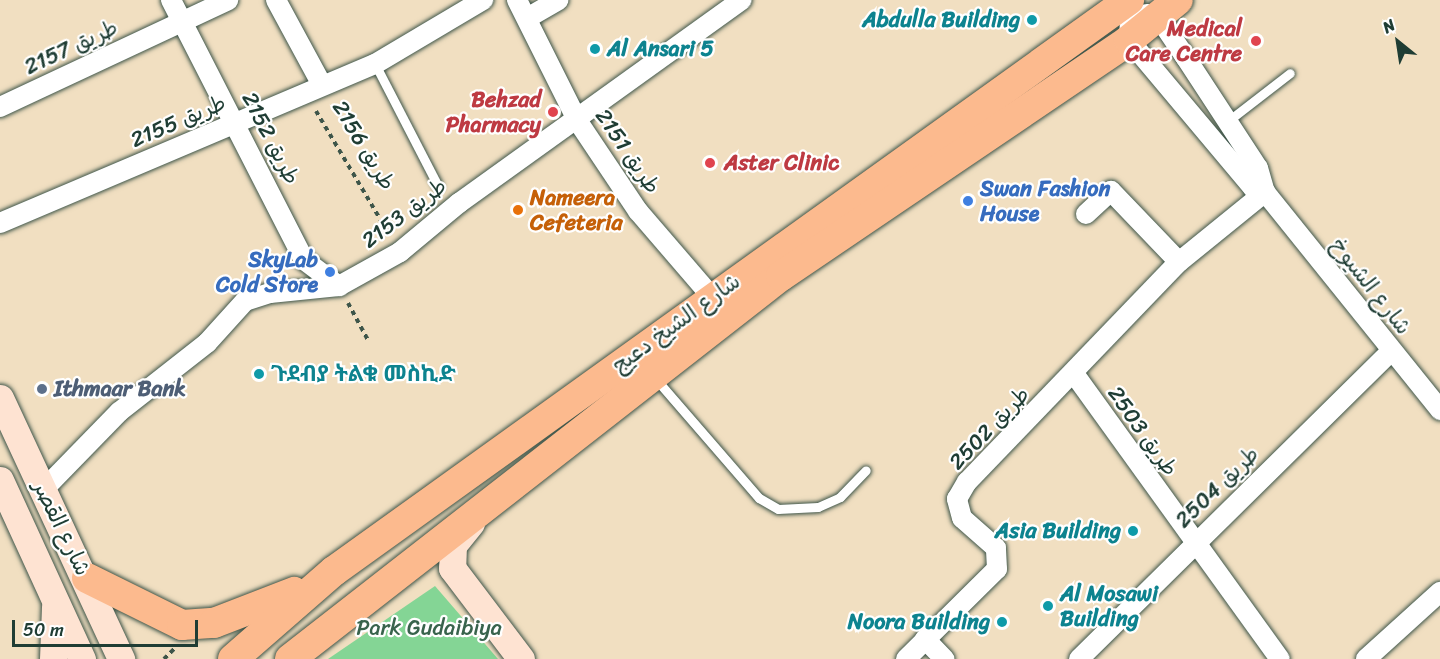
<!DOCTYPE html>
<meta charset="utf-8">
<style>
body{margin:0}
#map{position:relative;width:1440px;height:659px;overflow:hidden;background:#f1dfc1;font-family:Sriracha,"Playpen Sans Arabic","Noto Sans Ethiopic",sans-serif}
div>[style]{position:absolute}
.green>*{inset:0;background:#84d595}
.path>*{height:4px;margin-top:-2px;transform-origin:0;background:repeating-linear-gradient(90deg,#3e5549 0 4.5px,transparent 0 9px)}
.roads{filter:drop-shadow(0 0 2px #3e5549) drop-shadow(0 0 2px #3e5549)}
.service>*{height:9px;margin:-4.5px;padding:0 4.5px;transform-origin:4.5px;border-radius:4.5px;background:#fff}
.minor>*{height:20px;margin:-10px;padding:0 10px;transform-origin:10px;border-radius:10px;background:#fff}
.secondary>*{height:27px;margin:-13.5px;padding:0 13.5px;transform-origin:13.5px;border-radius:13.5px;background:#fee3d2}
.primary>*{height:30px;margin:-15px;padding:0 15px;transform-origin:15px;border-radius:15px;background:#fcba8e}
.dots>*{width:16px;height:16px;translate:-50% -50%;box-sizing:border-box;border:3px solid #fff;border-radius:50%}
span{translate:-50% -50%;white-space:nowrap;text-align:center;line-height:1.15;-webkit-text-stroke:4.5px #fff;paint-order:stroke}
.culture-label{font-size:22px;color:#0d838f;font-weight:700}
.right{translate:-100% -50%;text-align:right}
.left{translate:0 -50%;text-align:left}
.health-label{font-size:22px;color:#be3a42;font-weight:700}
.street-label{font-size:22px;color:#1f3d34}
.shop-label{font-size:22px;color:#366cbe;font-weight:700}
.food-label{font-size:22px;color:#c56008;font-weight:700}
.service-label{font-size:22px;color:#4e5e75;font-weight:700}
.park-label{font-size:22px;color:#38634c}
.north{position:absolute;left:1368px;top:12px;width:60px;height:60px;-webkit-text-stroke:4px #fff;paint-order:stroke;rotate:330deg;font-size:16px;font-weight:700;line-height:24px;text-align:center;color:#1f3d34}
.north::after{content:'';display:block;margin:auto;width:21px;height:27px;background:#1f3d34;clip-path:polygon(50% 0,100% 100%,50% 72%,0 100%)}
.scale{position:absolute;left:12px;top:620px;width:186px;height:27px;box-sizing:border-box;border:3px solid #1f3d34;border-top:0;padding-left:8px;font-size:18px;line-height:21px;white-space:nowrap;color:#1f3d34;-webkit-text-stroke:4px #fff;paint-order:stroke}
</style>
<div id="map">
<div class="green">
<i style="clip-path:polygon(435px 586px,498px 659px,328px 659px)"></i>
</div>
<div class="path">
<i style="left:316px;top:111px;width:143px;rotate:59.3deg"></i>
<i style="left:348px;top:303px;width:44px;rotate:61.7deg"></i>
<i style="left:164px;top:659px;width:14px;rotate:-45deg"></i>
</div>
<div class="roads">
<div class="service">
<i style="left:375px;top:64px;width:137px;rotate:62.7deg"></i>
<i style="left:1228px;top:121px;width:78px;rotate:-37.7deg"></i>
<i style="left:655px;top:378px;width:159px;rotate:49.1deg"></i>
<i style="left:759px;top:498px;width:22px;rotate:30deg"></i>
<i style="left:778px;top:509px;width:40px;rotate:-2.9deg"></i>
<i style="left:818px;top:507px;width:24px;rotate:-24deg"></i>
<i style="left:840px;top:497px;width:37px;rotate:-46deg"></i>
</div>
<div class="minor">
<i style="left:171px;top:0;width:292px;rotate:62.9deg"></i>
<i style="left:304px;top:260px;width:44px;rotate:36.6deg"></i>
<i style="left:276px;top:0;width:97px;rotate:61.6deg"></i>
<i style="left:517px;top:0;width:134px;rotate:63.4deg"></i>
<i style="left:577px;top:120px;width:110px;rotate:56.2deg"></i>
<i style="left:638px;top:211px;width:112px;rotate:49.3deg"></i>
<i style="left:1131px;top:0;width:40px;rotate:92.9deg"></i>
<i style="left:1129px;top:40px;width:193px;rotate:50deg"></i>
<i style="left:1253px;top:188px;width:13px;rotate:18deg"></i>
<i style="left:1265px;top:192px;width:280px;rotate:51.2deg"></i>
<i style="left:1147px;top:14px;width:10px;rotate:6deg"></i>
<i style="left:1157px;top:15px;width:52px;rotate:56deg"></i>
<i style="left:1186px;top:58px;width:131px;rotate:56.8deg"></i>
<i style="left:1258px;top:168px;width:25px;rotate:74deg"></i>
<i style="left:529px;top:17px;width:34px;rotate:-30deg"></i>
<i style="left:0;top:107px;width:252px;rotate:-25.1deg"></i>
<i style="left:1086px;top:214px;width:34px;rotate:-43deg"></i>
<i style="left:1111px;top:191px;width:98px;rotate:46.2deg"></i>
<i style="left:0;top:223px;width:407px;rotate:-23deg"></i>
<i style="left:375px;top:64px;width:126px;rotate:-30.7deg"></i>
<i style="left:1075px;top:375px;width:350px;rotate:54.2deg"></i>
<i style="left:43px;top:490px;width:109px;rotate:-45.7deg"></i>
<i style="left:119px;top:412px;width:112px;rotate:-38.1deg"></i>
<i style="left:207px;top:343px;width:57px;rotate:-47.9deg"></i>
<i style="left:245px;top:301px;width:26px;rotate:-18deg"></i>
<i style="left:270px;top:293px;width:69px;rotate:-5.8deg"></i>
<i style="left:339px;top:286px;width:70px;rotate:-29.1deg"></i>
<i style="left:400px;top:252px;width:77px;rotate:-39.7deg"></i>
<i style="left:459px;top:203px;width:348px;rotate:-35.7deg"></i>
<i style="left:925px;top:639px;width:28px;rotate:46deg"></i>
<i style="left:906px;top:659px;width:128px;rotate:-44.7deg"></i>
<i style="left:997px;top:569px;width:21px;rotate:-93deg"></i>
<i style="left:996px;top:548px;width:45px;rotate:-138.6deg"></i>
<i style="left:962px;top:518px;width:20px;rotate:-105deg"></i>
<i style="left:957px;top:499px;width:20px;rotate:-60deg"></i>
<i style="left:967px;top:482px;width:306px;rotate:-46.1deg"></i>
<i style="left:1179px;top:262px;width:111px;rotate:-39.1deg"></i>
<i style="left:1079px;top:659px;width:438px;rotate:-44.6deg"></i>
<i style="left:1366px;top:659px;width:100px;rotate:-42.2deg"></i>
</div>
<div class="secondary">
<i style="left:0;top:398px;width:288px;rotate:65.1deg"></i>
<i style="left:0;top:480px;width:197px;rotate:65.4deg"></i>
<i style="left:471px;top:523px;width:28px;rotate:129deg"></i>
<i style="left:453px;top:545px;width:23px;rotate:92deg"></i>
<i style="left:452px;top:568px;width:114px;rotate:52.8deg"></i>
<i style="left:53px;top:659px;width:53px;rotate:-87.8deg"></i>
</div>
<div class="primary">
<i style="left:87px;top:578px;width:106px;rotate:26.3deg"></i>
<i style="left:182px;top:625px;width:32px;rotate:-4deg"></i>
<i style="left:214px;top:623px;width:86px;rotate:-21.2deg"></i>
<i style="left:233px;top:659px;width:134px;rotate:-41.1deg"></i>
<i style="left:334px;top:571px;width:979px;rotate:-35.69deg"></i>
<i style="left:290px;top:659px;width:623px;rotate:-37.96deg"></i>
<i style="left:781px;top:276px;width:420px;rotate:-34.1deg"></i>
<i style="left:1129px;top:40px;width:63px;rotate:-39.2deg"></i>
</div>
</div>
<div class="dots">
<i style="left:1032px;top:20px;background:#0f9aa8"></i>
<i style="left:1256px;top:41px;background:#e0444e"></i>
<i style="left:595px;top:49px;background:#0f9aa8"></i>
<i style="left:553px;top:112px;background:#e0444e"></i>
<i style="left:710px;top:163px;background:#e0444e"></i>
<i style="left:968px;top:201px;background:#3f7fe0"></i>
<i style="left:518px;top:210px;background:#e8710a"></i>
<i style="left:330px;top:272px;background:#3f7fe0"></i>
<i style="left:259px;top:374px;background:#0f9aa8"></i>
<i style="left:42px;top:389px;background:#5c6f8a"></i>
<i style="left:1133px;top:531px;background:#0f9aa8"></i>
<i style="left:1048px;top:606px;background:#0f9aa8"></i>
<i style="left:1002px;top:622px;background:#0f9aa8"></i>
</div>
<div class="culture-label">
<span class="right" style="left:1020px;top:20px">Abdulla Building</span>
<span class="left" style="left:607px;top:49px">Al Ansari 5</span>
<span class="left" style="left:271px;top:374px">ጉደብያ ትልቁ መስኪድ</span>
<span class="right" style="left:1121px;top:531px">Asia Building</span>
<span class="left" style="left:1060px;top:606px">Al Mosawi<br>Building</span>
<span class="right" style="left:990px;top:622px">Noora Building</span>
</div>
<div class="health-label">
<span class="right" style="left:1242px;top:41px">Medical<br>Care Centre</span>
<span class="right" style="left:541px;top:112px">Behzad<br>Pharmacy</span>
<span class="left" style="left:724px;top:163px">Aster Clinic</span>
</div>
<div class="street-label">
<span style="left:71px;top:47px;rotate:-25deg">طريق 2157</span>
<span style="left:178px;top:121px;rotate:-23deg">طريق 2155</span>
<span style="left:271px;top:138px;rotate:63deg">طريق 2152</span>
<span style="left:364px;top:145px;rotate:59deg">طريق 2156</span>
<span style="left:628px;top:151px;rotate:56deg">طريق 2151</span>
<span style="left:404px;top:213px;rotate:-37deg">طريق 2153</span>
<span style="left:1371px;top:286px;rotate:52deg">شارع الشيوخ</span>
<span style="left:676px;top:323px;rotate:-36deg">شارع الشيخ دعيج</span>
<span style="left:989px;top:428px;rotate:-46deg">طريق 2502</span>
<span style="left:1143px;top:431px;rotate:55deg">طريق 2503</span>
<span style="left:1217px;top:487px;rotate:-44deg">طريق 2504</span>
<span style="left:62px;top:528px;rotate:64deg">شارع القصر</span>
</div>
<div class="shop-label">
<span class="left" style="left:980px;top:201px">Swan Fashion<br>House</span>
<span class="right" style="left:318px;top:272px">SkyLab<br>Cold Store</span>
</div>
<div class="food-label">
<span class="left" style="left:530px;top:210px">Nameera<br>Cefeteria</span>
</div>
<div class="service-label">
<span class="left" style="left:54px;top:389px">Ithmaar Bank</span>
</div>
<div class="park-label">
<span style="left:429px;top:628px">Park Gudaibiya</span>
</div>
<div class="north">N</div>
<div class="scale">50 m</div>
</div>
